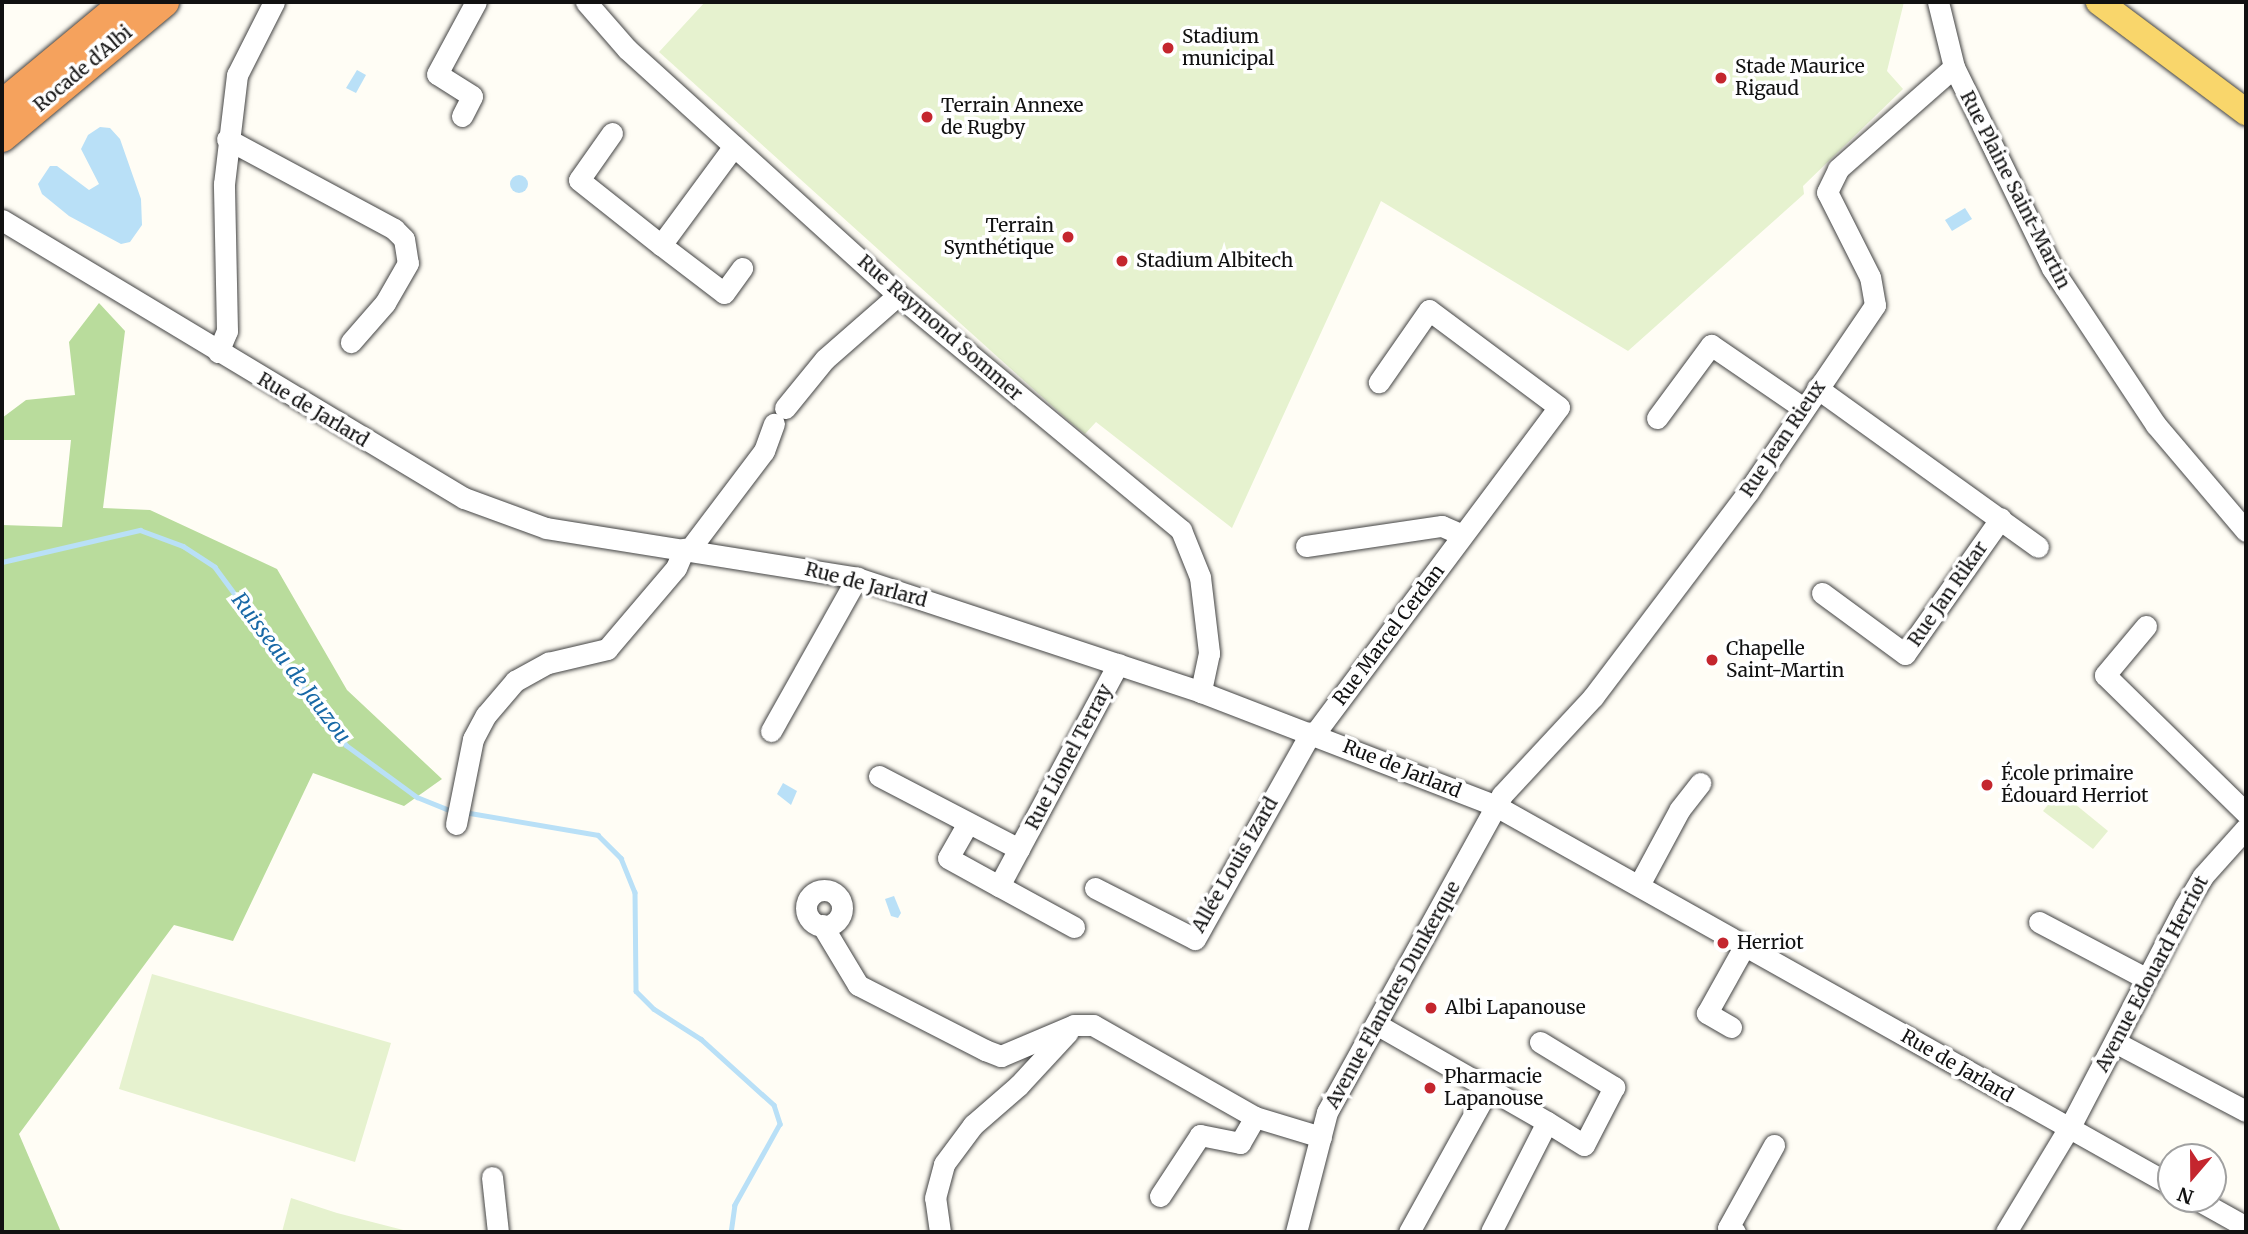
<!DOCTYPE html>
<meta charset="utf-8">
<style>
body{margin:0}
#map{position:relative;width:2248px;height:1234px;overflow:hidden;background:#fffdf5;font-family:Merriweather,serif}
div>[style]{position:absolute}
.forest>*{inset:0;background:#b9dc9c}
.pitch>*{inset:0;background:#e6f2cf}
.water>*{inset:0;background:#b9e0f7}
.round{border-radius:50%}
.stream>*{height:4.5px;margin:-2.25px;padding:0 2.25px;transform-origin:2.25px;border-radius:2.25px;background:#b9e0f7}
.roads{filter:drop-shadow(0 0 2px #444) drop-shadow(0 0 2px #444)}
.minor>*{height:21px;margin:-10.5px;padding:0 10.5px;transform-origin:10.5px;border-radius:10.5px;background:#fff}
.minor>.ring{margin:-10.5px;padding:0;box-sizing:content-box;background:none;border:21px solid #fff;border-radius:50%}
.major>*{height:26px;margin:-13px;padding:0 13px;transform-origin:13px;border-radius:13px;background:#f9d66b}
.highway>*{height:30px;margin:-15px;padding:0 15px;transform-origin:15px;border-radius:15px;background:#f5a25d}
.dots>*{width:19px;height:19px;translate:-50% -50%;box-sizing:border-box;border:4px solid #fff;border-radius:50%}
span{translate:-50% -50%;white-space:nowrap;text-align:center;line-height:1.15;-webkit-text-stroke:7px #fff;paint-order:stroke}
.poi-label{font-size:19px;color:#111}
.left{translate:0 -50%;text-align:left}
.right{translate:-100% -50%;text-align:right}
.street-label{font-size:19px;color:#111}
.water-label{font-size:21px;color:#1768a6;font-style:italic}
.frame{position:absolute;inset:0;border:4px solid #111;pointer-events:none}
.north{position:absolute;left:2157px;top:1143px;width:70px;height:70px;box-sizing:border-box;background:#fff;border:2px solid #a0a0a0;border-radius:50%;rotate:200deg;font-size:19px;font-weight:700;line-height:28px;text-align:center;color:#111}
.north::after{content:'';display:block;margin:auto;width:24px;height:32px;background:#c4262e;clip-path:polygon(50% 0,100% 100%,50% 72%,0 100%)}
</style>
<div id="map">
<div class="forest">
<i style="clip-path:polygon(99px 303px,125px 331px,103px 508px,150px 510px,277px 569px,347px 690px,442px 779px,404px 806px,313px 773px,233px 941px,174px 925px,19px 1134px,61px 1232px,2px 1232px,2px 525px,62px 527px,71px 440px,2px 440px,2px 418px,26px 400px,75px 395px,69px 342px)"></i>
</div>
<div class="pitch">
<i style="clip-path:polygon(705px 2px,1904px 2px,1887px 71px,1903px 89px,1803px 186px,1804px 194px,1628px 351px,1381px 201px,1232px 528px,1096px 422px,1085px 434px,1070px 422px,659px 52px)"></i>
<i style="clip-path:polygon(2059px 791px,2108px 831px,2093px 849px,2043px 811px)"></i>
<i style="clip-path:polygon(152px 974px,391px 1043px,355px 1162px,119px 1089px)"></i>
<i style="clip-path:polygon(291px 1198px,337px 1213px,411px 1232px,282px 1232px)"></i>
</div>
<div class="water">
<i style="clip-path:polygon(357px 70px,366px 75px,356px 93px,346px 88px)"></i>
<i style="clip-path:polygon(100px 127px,110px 128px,120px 139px,141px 199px,142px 225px,130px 242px,121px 244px,69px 216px,42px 194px,38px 184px,50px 166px,57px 166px,89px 190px,99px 184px,81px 149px,88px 135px)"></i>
<i class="round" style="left:510px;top:175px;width:18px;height:18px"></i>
<i style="clip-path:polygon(1965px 208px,1972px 219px,1952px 231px,1945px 220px)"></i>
<i style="clip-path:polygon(783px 783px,797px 791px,791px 805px,777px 794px)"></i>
<i style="clip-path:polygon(894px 896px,901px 913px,898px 918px,891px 916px,885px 899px)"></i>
</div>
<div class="stream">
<i style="left:2px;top:562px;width:142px;rotate:-13.1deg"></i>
<i style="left:140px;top:530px;width:46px;rotate:20.4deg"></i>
<i style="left:183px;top:546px;width:38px;rotate:33deg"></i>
<i style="left:215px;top:567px;width:221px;rotate:53.6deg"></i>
<i style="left:346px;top:745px;width:88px;rotate:36.2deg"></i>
<i style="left:417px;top:797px;width:38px;rotate:22deg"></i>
<i style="left:464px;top:812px;width:136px;rotate:9.7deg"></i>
<i style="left:598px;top:835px;width:33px;rotate:45deg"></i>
<i style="left:621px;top:858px;width:37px;rotate:68deg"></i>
<i style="left:635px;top:892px;width:99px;rotate:89.4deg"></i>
<i style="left:636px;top:991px;width:25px;rotate:45deg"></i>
<i style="left:654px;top:1009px;width:56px;rotate:32.6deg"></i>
<i style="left:701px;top:1039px;width:98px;rotate:42.1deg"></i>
<i style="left:774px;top:1105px;width:20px;rotate:72deg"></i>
<i style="left:780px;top:1124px;width:93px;rotate:119.1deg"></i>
<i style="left:735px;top:1205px;width:27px;rotate:98deg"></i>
</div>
<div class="roads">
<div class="minor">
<i style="left:586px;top:2px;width:62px;rotate:48.9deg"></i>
<i style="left:627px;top:49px;width:366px;rotate:42.2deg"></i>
<i style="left:898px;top:295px;width:368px;rotate:39.7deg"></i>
<i style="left:1181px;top:530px;width:51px;rotate:68deg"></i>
<i style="left:1200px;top:577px;width:77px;rotate:83.2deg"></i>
<i style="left:1209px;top:653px;width:40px;rotate:102deg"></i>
<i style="left:1938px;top:2px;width:67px;rotate:76.2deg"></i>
<i style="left:1954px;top:67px;width:224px;rotate:64deg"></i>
<i style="left:2052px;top:268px;width:188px;rotate:56.5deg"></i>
<i style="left:2156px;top:425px;width:139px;rotate:49.7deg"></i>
<i style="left:462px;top:116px;width:22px;rotate:-63deg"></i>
<i style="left:472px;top:96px;width:41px;rotate:-147.8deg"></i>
<i style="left:437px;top:74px;width:82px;rotate:-61.6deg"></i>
<i style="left:612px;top:133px;width:57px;rotate:125.1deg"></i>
<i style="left:579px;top:180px;width:105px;rotate:38.4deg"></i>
<i style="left:227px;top:139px;width:190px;rotate:28.3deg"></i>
<i style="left:394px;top:229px;width:14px;rotate:45deg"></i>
<i style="left:404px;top:239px;width:24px;rotate:81deg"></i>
<i style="left:408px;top:263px;width:46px;rotate:119.9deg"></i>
<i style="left:385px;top:303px;width:52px;rotate:131.1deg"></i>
<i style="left:734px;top:146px;width:123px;rotate:126.4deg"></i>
<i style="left:661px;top:245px;width:79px;rotate:37.3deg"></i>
<i style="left:724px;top:293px;width:31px;rotate:-54deg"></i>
<i style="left:2px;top:220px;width:539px;rotate:31.04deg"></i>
<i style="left:464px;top:498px;width:87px;rotate:20.1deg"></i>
<i style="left:546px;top:528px;width:315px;rotate:9.1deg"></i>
<i style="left:857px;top:578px;width:362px;rotate:18.3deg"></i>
<i style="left:1201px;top:692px;width:316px;rotate:21.1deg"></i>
<i style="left:1496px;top:806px;width:774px;rotate:29.31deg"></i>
<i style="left:218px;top:352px;width:23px;rotate:-67deg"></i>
<i style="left:227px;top:331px;width:147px;rotate:-91.2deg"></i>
<i style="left:224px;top:184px;width:110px;rotate:-83.2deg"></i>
<i style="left:237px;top:75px;width:82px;rotate:-63.1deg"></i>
<i style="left:1817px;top:388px;width:272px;rotate:35.7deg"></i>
<i style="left:785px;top:408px;width:63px;rotate:-50.8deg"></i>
<i style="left:825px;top:359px;width:97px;rotate:-41.2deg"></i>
<i style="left:1657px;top:418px;width:91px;rotate:-53.5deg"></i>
<i style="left:1711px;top:345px;width:112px;rotate:34.4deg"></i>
<i style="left:1306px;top:546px;width:137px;rotate:-8.4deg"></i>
<i style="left:1442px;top:526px;width:22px;rotate:24deg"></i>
<i style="left:689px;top:550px;width:124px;rotate:-52.9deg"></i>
<i style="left:764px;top:451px;width:29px;rotate:-70deg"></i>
<i style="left:1822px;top:593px;width:103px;rotate:36.3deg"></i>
<i style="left:1905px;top:654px;width:166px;rotate:-54.8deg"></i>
<i style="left:2146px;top:626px;width:64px;rotate:129.9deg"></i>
<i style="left:2105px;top:675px;width:197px;rotate:44.4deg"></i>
<i style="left:771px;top:731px;width:176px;rotate:-60.7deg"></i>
<i style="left:1315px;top:733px;width:407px;rotate:-53.2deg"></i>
<i style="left:1559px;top:407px;width:162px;rotate:-143.3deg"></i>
<i style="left:1429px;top:310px;width:88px;rotate:124.8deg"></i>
<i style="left:879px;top:776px;width:158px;rotate:27.5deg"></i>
<i style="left:968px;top:823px;width:40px;rotate:119.7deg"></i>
<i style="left:948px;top:858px;width:58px;rotate:28.8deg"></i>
<i style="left:456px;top:824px;width:87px;rotate:-78.7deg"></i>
<i style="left:473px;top:739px;width:27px;rotate:-62deg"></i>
<i style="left:486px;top:715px;width:45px;rotate:-49.5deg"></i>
<i style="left:515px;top:681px;width:38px;rotate:-29deg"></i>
<i style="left:548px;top:663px;width:61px;rotate:-13.3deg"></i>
<i style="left:607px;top:649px;width:106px;rotate:-49.6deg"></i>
<i style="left:676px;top:568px;width:21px;rotate:-67deg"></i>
<i style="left:1639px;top:885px;width:86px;rotate:-61.7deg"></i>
<i style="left:1680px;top:809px;width:33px;rotate:-52deg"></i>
<i style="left:1095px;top:888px;width:112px;rotate:27deg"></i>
<i style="left:1195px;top:939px;width:237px;rotate:-60.7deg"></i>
<i class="ring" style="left:806px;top:890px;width:15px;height:15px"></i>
<i style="left:2039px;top:922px;width:122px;rotate:27.8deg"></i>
<i style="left:822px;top:925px;width:70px;rotate:59deg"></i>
<i style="left:858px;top:985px;width:143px;rotate:27.1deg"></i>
<i style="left:985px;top:1050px;width:17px;rotate:21deg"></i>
<i style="left:1001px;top:1056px;width:79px;rotate:-23deg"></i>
<i style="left:1074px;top:1025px;width:19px"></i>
<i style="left:1093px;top:1025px;width:186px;rotate:29.6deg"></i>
<i style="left:1255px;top:1117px;width:69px;rotate:16.9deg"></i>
<i style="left:1074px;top:927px;width:85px;rotate:-151.3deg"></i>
<i style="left:999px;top:886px;width:252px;rotate:-61.8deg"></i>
<i style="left:1376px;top:1024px;width:197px;rotate:29.8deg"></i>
<i style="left:1547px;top:1122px;width:123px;rotate:117deg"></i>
<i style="left:1731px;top:1027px;width:28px;rotate:-150deg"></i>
<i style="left:1707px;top:1013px;width:78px;rotate:-60.8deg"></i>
<i style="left:1540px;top:1042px;width:87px;rotate:31.3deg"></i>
<i style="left:1614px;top:1087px;width:65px;rotate:117.3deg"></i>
<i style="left:1584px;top:1145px;width:44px;rotate:-148.1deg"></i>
<i style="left:2115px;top:1042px;width:148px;rotate:27.8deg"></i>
<i style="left:492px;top:1177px;width:55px;rotate:83.8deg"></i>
<i style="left:1160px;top:1196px;width:73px;rotate:-56.7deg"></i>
<i style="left:1200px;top:1135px;width:41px;rotate:11.3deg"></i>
<i style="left:1240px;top:1143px;width:30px;rotate:-60deg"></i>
<i style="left:2196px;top:1199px;width:57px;rotate:29.2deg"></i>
<i style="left:940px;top:1232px;width:34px;rotate:-98deg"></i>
<i style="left:935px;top:1198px;width:35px;rotate:-75deg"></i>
<i style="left:944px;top:1164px;width:49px;rotate:-53.4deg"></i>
<i style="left:973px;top:1125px;width:61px;rotate:-41deg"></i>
<i style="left:1019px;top:1085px;width:72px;rotate:-47.2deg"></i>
<i style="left:1296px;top:1232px;width:124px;rotate:-75.5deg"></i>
<i style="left:1327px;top:1112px;width:362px;rotate:-61.1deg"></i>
<i style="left:1502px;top:795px;width:134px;rotate:-47.1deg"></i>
<i style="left:1593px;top:697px;width:257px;rotate:-52.9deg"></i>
<i style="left:1748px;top:492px;width:226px;rotate:-55.8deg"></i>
<i style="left:1875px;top:305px;width:28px;rotate:-100deg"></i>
<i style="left:1870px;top:277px;width:95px;rotate:-116.8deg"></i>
<i style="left:1827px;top:192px;width:25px;rotate:-64deg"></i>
<i style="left:1838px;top:169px;width:154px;rotate:-41.3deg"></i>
<i style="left:1409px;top:1232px;width:167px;rotate:-61deg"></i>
<i style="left:1735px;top:1232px;width:8px;rotate:-150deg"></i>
<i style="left:1728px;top:1228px;width:95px;rotate:-61deg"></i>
<i style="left:2006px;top:1232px;width:130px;rotate:-58.9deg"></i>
<i style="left:2073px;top:1121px;width:242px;rotate:-62.5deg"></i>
<i style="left:2185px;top:906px;width:35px;rotate:-59deg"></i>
<i style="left:2203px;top:876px;width:64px;rotate:-48.1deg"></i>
</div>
<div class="major">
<i style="left:2099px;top:2px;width:184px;rotate:36.8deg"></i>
</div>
<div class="highway">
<i style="left:2px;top:105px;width:161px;rotate:-39.7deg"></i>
<i style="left:2px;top:137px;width:211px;rotate:-39.8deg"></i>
</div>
</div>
<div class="dots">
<i style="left:1168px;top:48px;background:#c4262e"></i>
<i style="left:1721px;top:78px;background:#c4262e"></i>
<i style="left:927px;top:117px;background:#c4262e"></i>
<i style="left:1068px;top:237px;background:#c4262e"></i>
<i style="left:1122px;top:261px;background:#c4262e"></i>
<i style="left:1712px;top:660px;background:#c4262e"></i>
<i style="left:1987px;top:785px;background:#c4262e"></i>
<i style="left:1723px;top:943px;background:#c4262e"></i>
<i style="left:1431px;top:1008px;background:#c4262e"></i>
<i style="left:1430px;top:1088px;background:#c4262e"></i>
</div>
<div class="poi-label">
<span class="left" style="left:1182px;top:48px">Stadium<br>municipal</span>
<span class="left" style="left:1735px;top:78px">Stade Maurice<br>Rigaud</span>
<span class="left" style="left:941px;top:117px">Terrain Annexe<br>de Rugby</span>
<span class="right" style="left:1054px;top:237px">Terrain<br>Synthétique</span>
<span class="left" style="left:1136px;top:261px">Stadium Albitech</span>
<span class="left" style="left:1726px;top:660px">Chapelle<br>Saint-Martin</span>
<span class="left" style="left:2001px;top:785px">École primaire<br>Édouard Herriot</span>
<span class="left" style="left:1737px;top:943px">Herriot</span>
<span class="left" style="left:1445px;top:1008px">Albi Lapanouse</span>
<span class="left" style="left:1444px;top:1088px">Pharmacie<br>Lapanouse</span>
</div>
<div class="street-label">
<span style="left:83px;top:69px;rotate:-40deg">Rocade d'Albi</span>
<span style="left:2015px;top:190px;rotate:63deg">Rue Plaine Saint-Martin</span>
<span style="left:940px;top:328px;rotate:41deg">Rue Raymond Sommer</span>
<span style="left:313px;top:410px;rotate:31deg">Rue de Jarlard</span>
<span style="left:1783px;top:439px;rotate:-56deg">Rue Jean Rieux</span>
<span style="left:866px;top:585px;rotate:15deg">Rue de Jarlard</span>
<span style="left:1948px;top:594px;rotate:-55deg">Rue Jan Rikar</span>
<span style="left:1389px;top:635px;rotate:-53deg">Rue Marcel Cerdan</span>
<span style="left:1069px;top:757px;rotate:-62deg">Rue Lionel Terray</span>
<span style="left:1402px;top:769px;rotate:22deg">Rue de Jarlard</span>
<span style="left:1235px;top:865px;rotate:-60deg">Allée Louis Izard</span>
<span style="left:2152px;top:974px;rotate:-62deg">Avenue Edouard Herriot</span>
<span style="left:1393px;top:995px;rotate:-61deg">Avenue Flandres Dunkerque</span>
<span style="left:1957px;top:1066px;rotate:30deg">Rue de Jarlard</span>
</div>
<div class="water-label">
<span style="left:291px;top:668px;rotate:53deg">Ruisseau de Jauzou</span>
</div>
<div class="frame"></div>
<div class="north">N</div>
</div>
